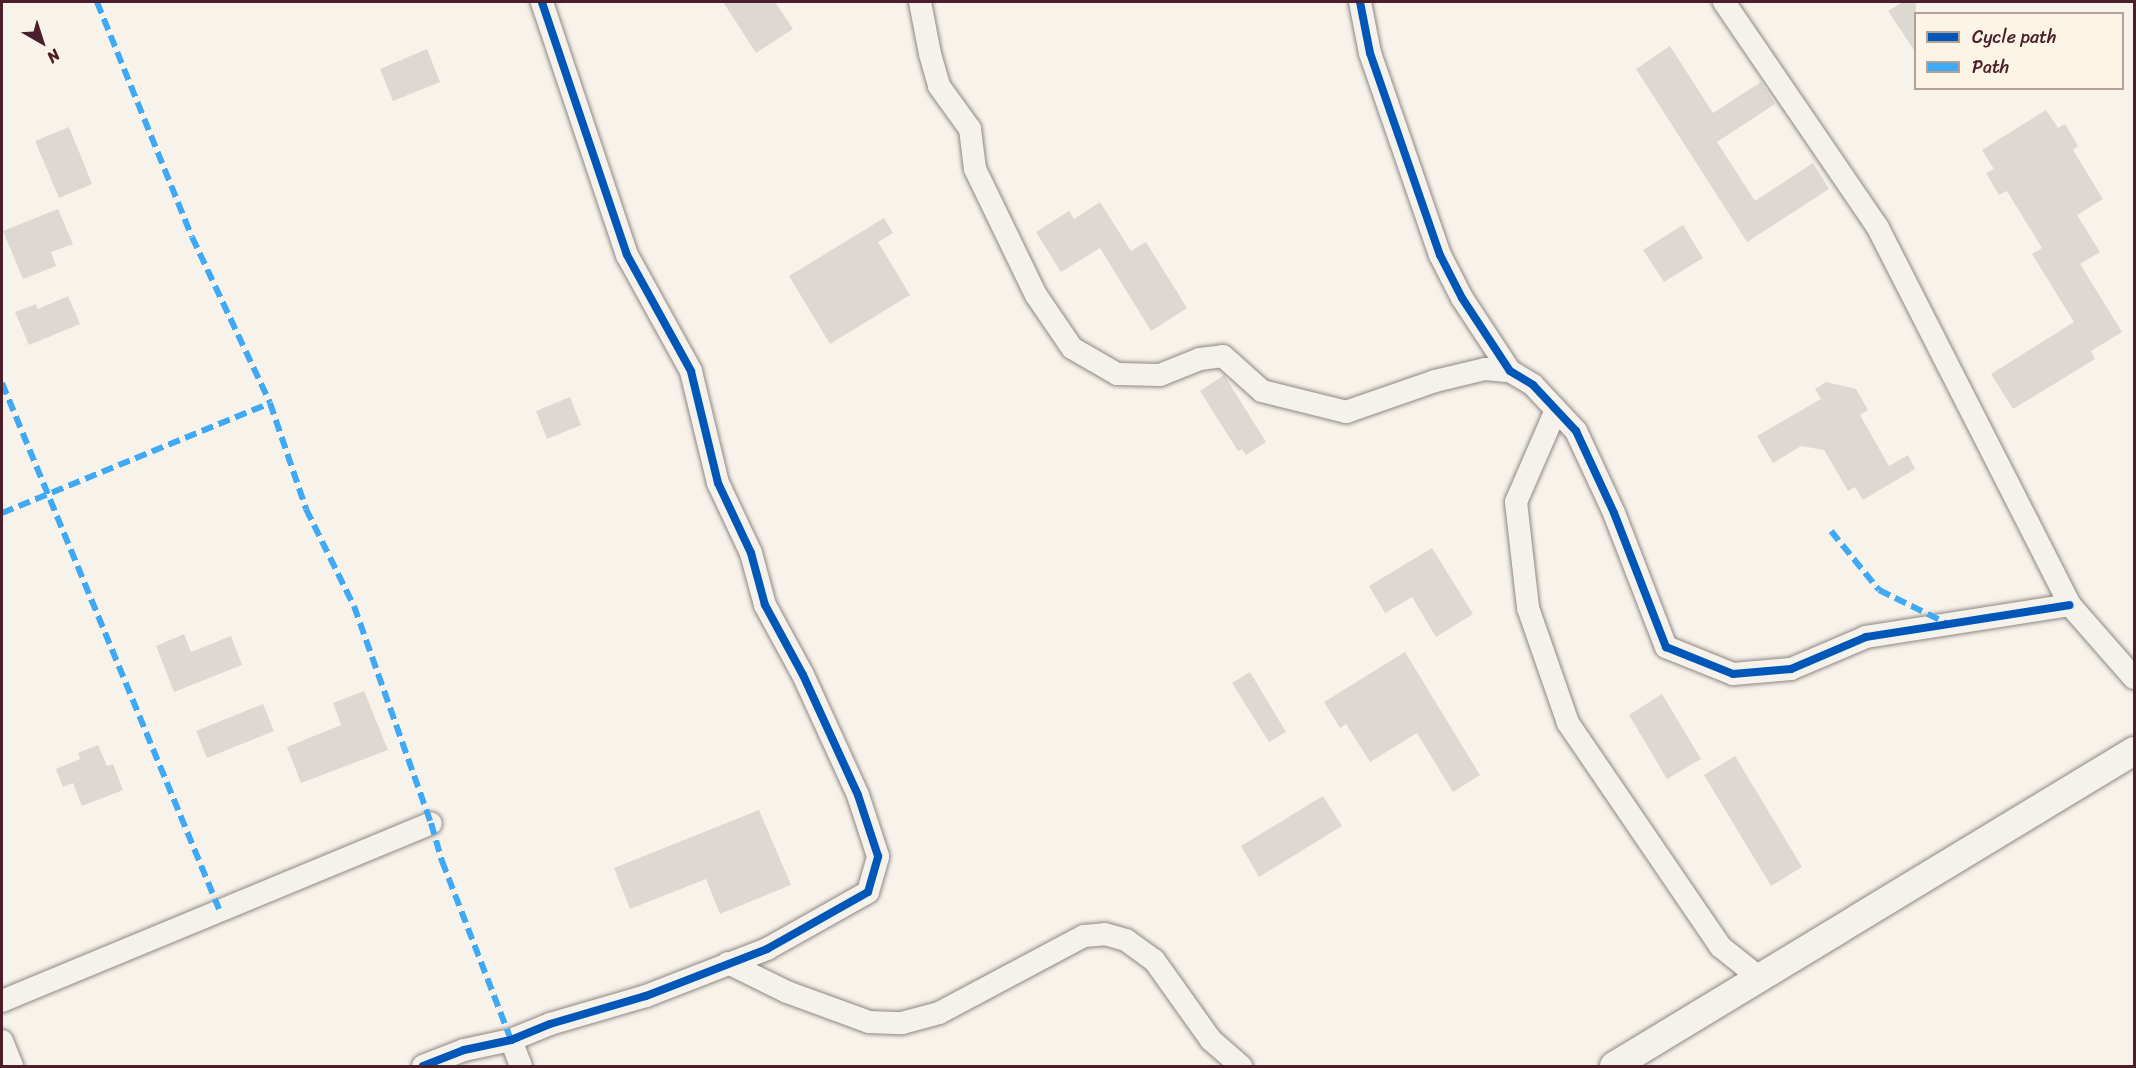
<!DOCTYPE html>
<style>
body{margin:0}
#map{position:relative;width:2136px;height:1068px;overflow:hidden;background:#f7f3ea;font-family:Sriracha,sans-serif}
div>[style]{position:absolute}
.building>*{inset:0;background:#ddd8d2}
.roads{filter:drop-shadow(0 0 2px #908684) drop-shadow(0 0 2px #908684)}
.minor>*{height:22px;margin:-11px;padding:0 11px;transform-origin:11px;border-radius:11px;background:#f5f2ec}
.tertiary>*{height:28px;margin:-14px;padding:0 14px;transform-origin:14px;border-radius:14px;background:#f5f2ec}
.quiet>*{height:6px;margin-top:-3px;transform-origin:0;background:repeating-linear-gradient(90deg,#3fa9f5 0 12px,transparent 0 18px)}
.cycleway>*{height:8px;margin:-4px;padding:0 4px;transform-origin:4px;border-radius:4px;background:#0057b8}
span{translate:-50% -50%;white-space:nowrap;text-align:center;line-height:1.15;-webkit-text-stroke:4.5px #fcf5e5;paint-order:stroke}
.frame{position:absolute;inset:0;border:3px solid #4a1f2b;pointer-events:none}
.legend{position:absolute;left:1914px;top:12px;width:210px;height:78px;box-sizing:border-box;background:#fcf5e5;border:2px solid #b59f9b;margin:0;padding:8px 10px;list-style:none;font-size:18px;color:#4a1f2b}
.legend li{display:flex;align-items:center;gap:12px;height:30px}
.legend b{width:30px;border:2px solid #b59f9b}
.north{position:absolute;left:12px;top:12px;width:60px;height:60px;-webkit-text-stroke:4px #fcf5e5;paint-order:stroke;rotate:141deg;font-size:16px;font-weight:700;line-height:24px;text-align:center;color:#4a1f2b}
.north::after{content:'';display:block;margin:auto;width:21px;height:27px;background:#4a1f2b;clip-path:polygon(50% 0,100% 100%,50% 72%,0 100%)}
</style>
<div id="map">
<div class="building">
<i style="clip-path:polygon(723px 2px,775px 2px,793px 29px,756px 53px)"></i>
<i style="clip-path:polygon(1903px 2px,1916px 2px,1916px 53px,1888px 11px)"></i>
<i style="clip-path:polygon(1670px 46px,1713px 113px,1761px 82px,1775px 104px,1717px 142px,1755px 201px,1813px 163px,1829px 189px,1747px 242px,1636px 69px)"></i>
<i style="clip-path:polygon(427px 49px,440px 82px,393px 101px,380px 69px)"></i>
<i style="clip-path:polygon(2046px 110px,2058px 128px,2065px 124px,2078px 146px,2073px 150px,2103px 199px,2077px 215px,2100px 252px,2080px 264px,2122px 332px,2091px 351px,2095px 359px,2013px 409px,1991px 374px,2074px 322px,2032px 254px,2042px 248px,2007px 191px,1999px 195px,1986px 173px,1994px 169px,1982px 150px)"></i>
<i style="clip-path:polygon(69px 127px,92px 184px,59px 198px,35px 141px)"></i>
<i style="clip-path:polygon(1100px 202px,1131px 251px,1146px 242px,1187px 308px,1151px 331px,1100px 248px,1061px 272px,1036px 232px,1069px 211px,1074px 219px)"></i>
<i style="clip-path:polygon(58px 209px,73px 244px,51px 252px,56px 266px,23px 279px,3px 231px)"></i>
<i style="clip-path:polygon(884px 218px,893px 233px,878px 242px,910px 295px,830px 344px,789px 276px)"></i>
<i style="clip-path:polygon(1683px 225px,1703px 258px,1664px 282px,1643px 250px)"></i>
<i style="clip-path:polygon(68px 296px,80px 324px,29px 345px,15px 312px,36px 304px,38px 309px)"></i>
<i style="clip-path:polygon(1224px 375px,1266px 442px,1246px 455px,1242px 449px,1238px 451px,1200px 391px)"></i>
<i style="clip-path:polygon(1826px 382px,1856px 389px,1868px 410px,1860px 415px,1889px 466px,1908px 455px,1915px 469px,1863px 500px,1855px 487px,1848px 491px,1824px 450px,1801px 446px,1773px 463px,1757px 436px,1821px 399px,1815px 389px)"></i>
<i style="clip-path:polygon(570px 397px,581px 425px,547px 439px,536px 411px)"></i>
<i style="clip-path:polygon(1432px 548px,1473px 614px,1436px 637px,1412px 597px,1385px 613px,1369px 586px)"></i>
<i style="clip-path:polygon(184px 634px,191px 652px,231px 636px,242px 665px,174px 692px,156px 646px)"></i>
<i style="clip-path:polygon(1405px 652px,1480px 775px,1453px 792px,1417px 733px,1370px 762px,1346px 724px,1340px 728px,1324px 702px)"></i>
<i style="clip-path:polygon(1250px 672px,1286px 732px,1269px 742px,1232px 683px)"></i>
<i style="clip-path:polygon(364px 691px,388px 750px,301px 783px,287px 747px,341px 725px,333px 703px)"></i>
<i style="clip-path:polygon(1662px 694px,1701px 759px,1667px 779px,1629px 715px)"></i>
<i style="clip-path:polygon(263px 704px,274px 731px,207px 758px,196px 731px)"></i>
<i style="clip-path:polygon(98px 745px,107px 766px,113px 764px,123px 790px,82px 806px,73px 783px,63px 787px,56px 769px,80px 759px,78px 753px)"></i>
<i style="clip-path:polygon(1735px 756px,1802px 867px,1771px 886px,1704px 775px)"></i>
<i style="clip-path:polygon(1323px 796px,1342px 826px,1259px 877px,1241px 846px)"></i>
<i style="clip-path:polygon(759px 810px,791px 885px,720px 914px,706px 879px,630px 909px,614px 868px)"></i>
</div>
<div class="roads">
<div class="minor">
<i style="left:920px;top:2px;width:53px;rotate:79.1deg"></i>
<i style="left:930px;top:54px;width:33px;rotate:74deg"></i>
<i style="left:939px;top:86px;width:53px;rotate:54.2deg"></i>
<i style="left:970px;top:129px;width:40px;rotate:82.9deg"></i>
<i style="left:975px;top:169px;width:140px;rotate:64.2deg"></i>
<i style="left:1036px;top:295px;width:64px;rotate:55.8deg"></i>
<i style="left:1072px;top:348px;width:52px;rotate:30deg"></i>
<i style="left:1117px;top:374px;width:43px;rotate:1.3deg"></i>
<i style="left:1160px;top:375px;width:43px;rotate:-21.8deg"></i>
<i style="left:1200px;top:359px;width:23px;rotate:-7deg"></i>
<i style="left:1223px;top:356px;width:52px;rotate:41.9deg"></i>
<i style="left:1262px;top:391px;width:87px;rotate:14deg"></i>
<i style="left:1346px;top:412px;width:94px;rotate:-19.2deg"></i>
<i style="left:1435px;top:381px;width:51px;rotate:-13.5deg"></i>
<i style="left:1485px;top:369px;width:25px;rotate:5deg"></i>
<i style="left:1360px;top:2px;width:52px;rotate:78.9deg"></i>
<i style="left:1370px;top:53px;width:214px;rotate:70.9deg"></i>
<i style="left:1440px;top:255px;width:48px;rotate:62.9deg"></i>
<i style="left:1462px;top:298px;width:87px;rotate:56.7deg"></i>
<i style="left:1510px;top:371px;width:27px;rotate:31deg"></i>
<i style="left:1533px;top:385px;width:63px;rotate:46.9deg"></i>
<i style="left:1576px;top:431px;width:90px;rotate:65.1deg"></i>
<i style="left:1614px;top:513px;width:144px;rotate:68.8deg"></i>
<i style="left:1666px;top:647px;width:72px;rotate:21.9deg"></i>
<i style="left:1733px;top:674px;width:58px;rotate:-4.9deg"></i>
<i style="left:1791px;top:669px;width:82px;rotate:-23.1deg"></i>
<i style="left:1866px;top:637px;width:206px;rotate:-8.9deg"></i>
<i style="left:1724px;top:2px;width:273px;rotate:55.7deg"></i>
<i style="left:1878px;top:228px;width:423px;rotate:63deg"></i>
<i style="left:2070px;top:605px;width:97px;rotate:48.8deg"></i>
<i style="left:1556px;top:410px;width:100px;rotate:113.5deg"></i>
<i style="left:1516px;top:502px;width:107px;rotate:83.5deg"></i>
<i style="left:1528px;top:608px;width:122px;rotate:70.8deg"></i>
<i style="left:1568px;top:723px;width:271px;rotate:55.7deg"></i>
<i style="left:1721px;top:947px;width:51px;rotate:38.7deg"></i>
<i style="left:728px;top:963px;width:66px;rotate:26.2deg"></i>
<i style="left:787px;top:992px;width:87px;rotate:20.1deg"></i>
<i style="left:869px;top:1022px;width:33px;rotate:2deg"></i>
<i style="left:902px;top:1023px;width:38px;rotate:-15deg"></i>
<i style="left:939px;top:1013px;width:164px;rotate:-28deg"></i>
<i style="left:1084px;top:936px;width:21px;rotate:-5deg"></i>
<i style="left:1105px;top:934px;width:22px;rotate:16deg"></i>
<i style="left:1126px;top:940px;width:34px;rotate:36deg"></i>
<i style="left:1154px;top:960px;width:98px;rotate:54.5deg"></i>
<i style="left:1211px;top:1040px;width:40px;rotate:41deg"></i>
<i style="left:2px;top:1001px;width:464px;rotate:-22.5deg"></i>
<i style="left:511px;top:1040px;width:28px;rotate:69deg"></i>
<i style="left:2px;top:1041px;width:27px;rotate:68deg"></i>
<i style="left:423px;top:1066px;width:44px;rotate:-21.3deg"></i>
<i style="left:464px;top:1050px;width:48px;rotate:-12deg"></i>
<i style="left:511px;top:1040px;width:42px;rotate:-22.3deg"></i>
<i style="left:550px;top:1024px;width:100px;rotate:-16.3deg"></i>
<i style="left:646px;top:996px;width:130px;rotate:-21.2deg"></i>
<i style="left:767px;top:949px;width:116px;rotate:-29.4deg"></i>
<i style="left:868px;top:892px;width:37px;rotate:-74deg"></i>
<i style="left:878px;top:856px;width:64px;rotate:-108.2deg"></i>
<i style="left:858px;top:795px;width:132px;rotate:-114.6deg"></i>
<i style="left:803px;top:675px;width:80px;rotate:-118.5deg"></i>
<i style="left:765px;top:605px;width:54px;rotate:-105.1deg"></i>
<i style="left:751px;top:553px;width:77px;rotate:-115.2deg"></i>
<i style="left:718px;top:483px;width:115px;rotate:-103.6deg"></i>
<i style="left:691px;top:371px;width:132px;rotate:-118.9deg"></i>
<i style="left:627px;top:255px;width:267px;rotate:-108.6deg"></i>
</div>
<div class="tertiary">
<i style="left:1614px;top:1066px;width:608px;rotate:-31.21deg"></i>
</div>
</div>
<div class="quiet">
<i style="left:97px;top:2px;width:253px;rotate:68deg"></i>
<i style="left:192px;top:237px;width:183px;rotate:64.8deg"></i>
<i style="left:270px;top:403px;width:112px;rotate:71.2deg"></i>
<i style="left:306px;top:509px;width:108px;rotate:63.7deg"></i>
<i style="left:354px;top:606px;width:230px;rotate:70.5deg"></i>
<i style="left:431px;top:823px;width:40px;rotate:74deg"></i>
<i style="left:442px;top:861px;width:192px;rotate:68.9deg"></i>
<i style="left:2px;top:383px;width:569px;rotate:67.58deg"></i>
<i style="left:2px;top:513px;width:290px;rotate:-22.3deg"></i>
<i style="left:1831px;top:531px;width:76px;rotate:50.9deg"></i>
<i style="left:1879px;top:590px;width:75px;rotate:26.2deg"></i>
</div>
<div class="cycleway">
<i style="left:1360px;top:2px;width:52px;rotate:78.9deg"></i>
<i style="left:1370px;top:53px;width:214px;rotate:70.9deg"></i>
<i style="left:1440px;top:255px;width:48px;rotate:62.9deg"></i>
<i style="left:1462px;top:298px;width:87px;rotate:56.7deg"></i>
<i style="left:1510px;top:371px;width:27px;rotate:31deg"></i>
<i style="left:1533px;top:385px;width:63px;rotate:46.9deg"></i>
<i style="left:1576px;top:431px;width:90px;rotate:65.1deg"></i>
<i style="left:1614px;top:513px;width:144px;rotate:68.8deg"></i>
<i style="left:1666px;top:647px;width:72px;rotate:21.9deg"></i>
<i style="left:1733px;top:674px;width:58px;rotate:-4.9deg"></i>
<i style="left:1791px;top:669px;width:82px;rotate:-23.1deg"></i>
<i style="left:1866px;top:637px;width:206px;rotate:-8.9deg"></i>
<i style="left:423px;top:1066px;width:44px;rotate:-21.3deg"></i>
<i style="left:464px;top:1050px;width:48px;rotate:-12deg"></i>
<i style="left:511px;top:1040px;width:42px;rotate:-22.3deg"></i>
<i style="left:550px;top:1024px;width:100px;rotate:-16.3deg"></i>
<i style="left:646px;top:996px;width:130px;rotate:-21.2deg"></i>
<i style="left:767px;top:949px;width:116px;rotate:-29.4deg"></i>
<i style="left:868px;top:892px;width:37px;rotate:-74deg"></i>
<i style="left:878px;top:856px;width:64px;rotate:-108.2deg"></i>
<i style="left:858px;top:795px;width:132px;rotate:-114.6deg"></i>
<i style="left:803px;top:675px;width:80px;rotate:-118.5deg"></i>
<i style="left:765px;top:605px;width:54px;rotate:-105.1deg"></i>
<i style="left:751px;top:553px;width:77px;rotate:-115.2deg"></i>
<i style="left:718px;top:483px;width:115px;rotate:-103.6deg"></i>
<i style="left:691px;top:371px;width:132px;rotate:-118.9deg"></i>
<i style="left:627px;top:255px;width:267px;rotate:-108.6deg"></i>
</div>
<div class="frame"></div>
<ul class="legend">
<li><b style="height:8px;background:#0057b8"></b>Cycle path</li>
<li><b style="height:8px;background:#3fa9f5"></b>Path</li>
</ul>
<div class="north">N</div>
</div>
